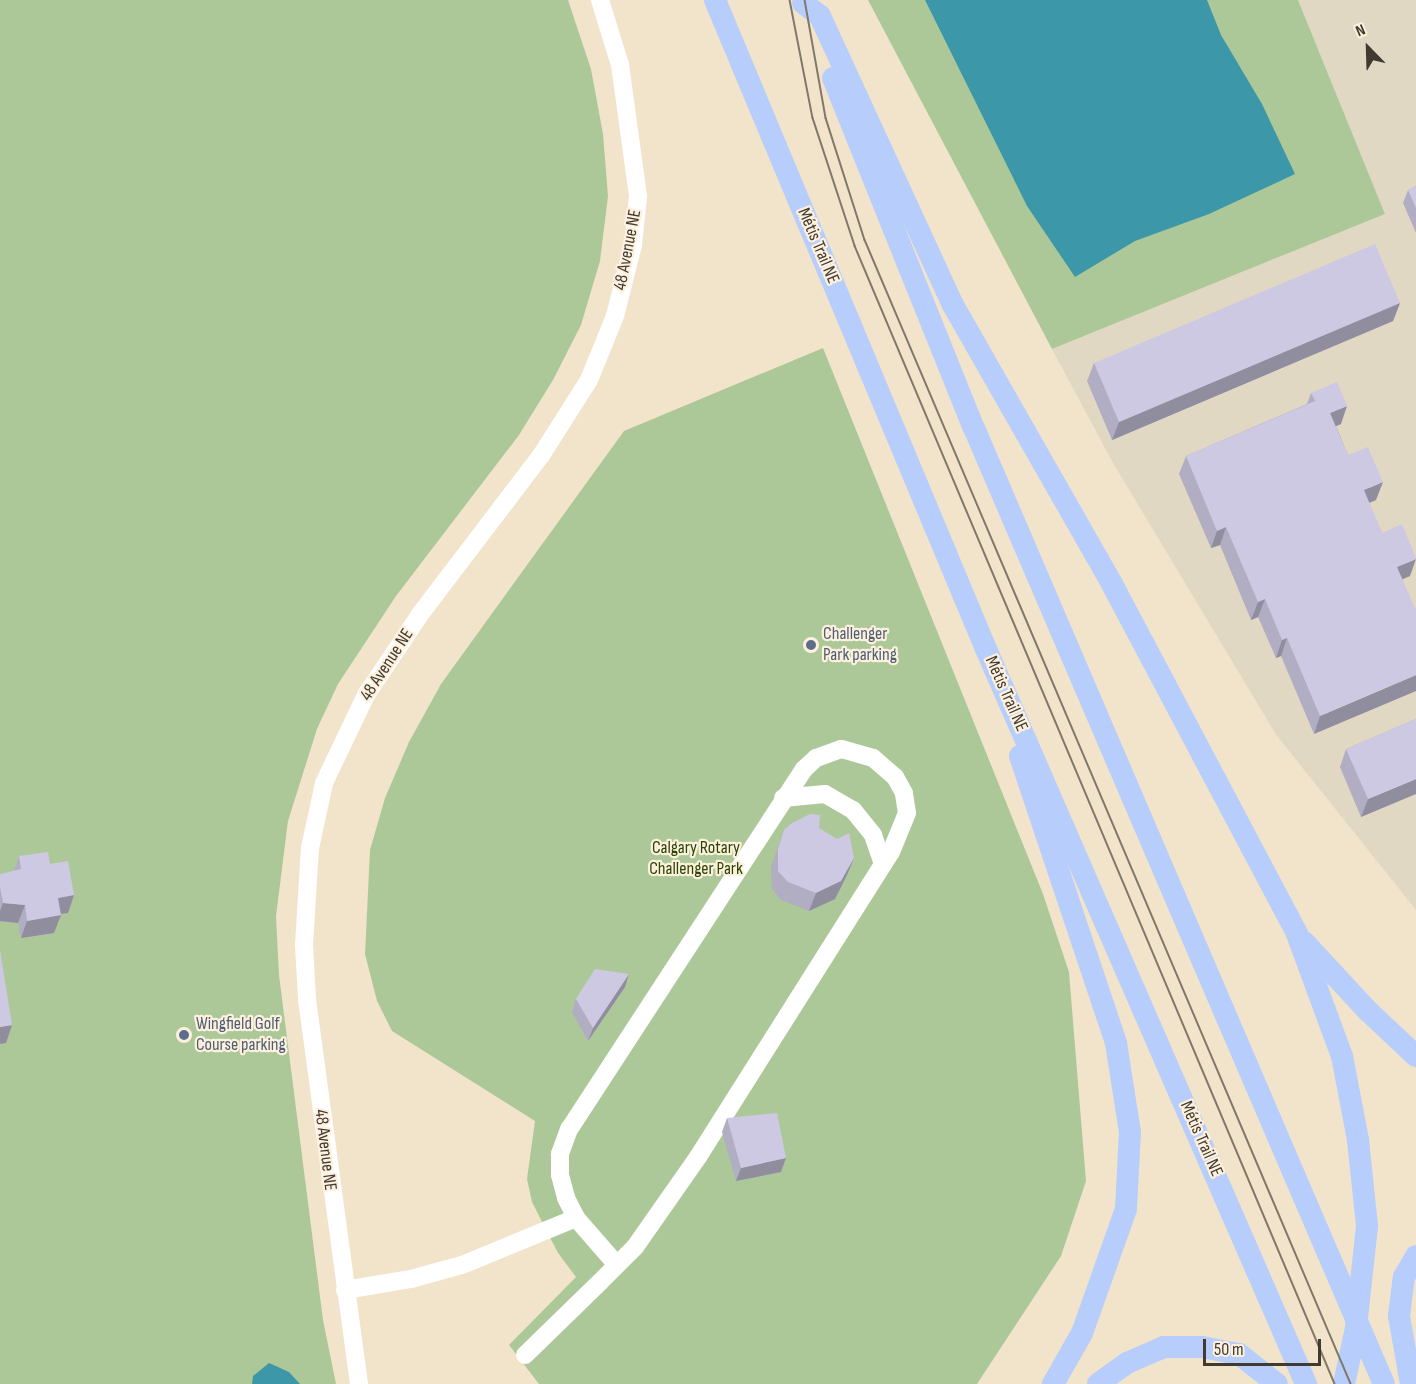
<!DOCTYPE html>
<meta charset="utf-8">
<style>
body{margin:0}
#map{position:relative;width:1416px;height:1384px;overflow:hidden;background:#f2e4cb;font-family:"Sofia Sans Condensed",sans-serif}
div>[style]{position:absolute}
.industrial>*{inset:0;background:#e1d8c3}
.green>*{inset:0;background:#adc898}
.water>*{inset:0;background:#3c98a8}
.minor>*{height:18px;margin:-9px;padding:0 9px;transform-origin:9px;border-radius:9px;background:#fff}
.major>*{height:22px;margin:-11px;padding:0 11px;transform-origin:11px;border-radius:11px;background:#b7cdfc}
.tram>*{height:1.5px;margin:-0.75px;padding:0 0.75px;transform-origin:0.75px;border-radius:0.75px;background:#817869}
.wall>*{inset:0;background:#b1adc3}
.shaded-wall>*{inset:0;background:#908d9f}
.building>*{inset:0;background:#cec9e3}
.dots>*{width:16px;height:16px;translate:-50% -50%;box-sizing:border-box;border:3px solid #fdf1de;border-radius:50%}
span{translate:-50% -50%;white-space:nowrap;text-align:center;line-height:1.15;-webkit-text-stroke:4.5px #fdf1de;paint-order:stroke}
.street-label{font-size:18px;color:#403a31}
.service-label{font-size:18px;color:#4e5e75}
.left{translate:0 -50%;text-align:left}
.park-label{font-size:18px;color:#2a4605}
.north{position:absolute;left:1338px;top:18px;width:60px;height:60px;-webkit-text-stroke:4px #fdf1de;paint-order:stroke;rotate:337deg;font-size:16px;font-weight:700;line-height:24px;text-align:center;color:#403a31}
.north::after{content:'';display:block;margin:auto;width:21px;height:27px;background:#403a31;clip-path:polygon(50% 0,100% 100%,50% 72%,0 100%)}
.scale{position:absolute;left:1203px;top:1339px;width:118px;height:27px;box-sizing:border-box;border:3px solid #403a31;border-top:0;padding-left:8px;font-size:18px;line-height:21px;white-space:nowrap;color:#403a31;-webkit-text-stroke:4px #fdf1de;paint-order:stroke}
</style>
<div id="map">
<div class="industrial">
<i style="clip-path:polygon(1298px 0,1416px 0,1416px 910px,1277px 736px,1113px 463px,1052px 349px,1385px 214px)"></i>
</div>
<div class="green">
<i style="clip-path:polygon(0 0,568px 0,591px 69px,603px 134px,608px 196px,600px 261px,581px 325px,553px 380px,519px 435px,396px 596px,338px 684px,317px 729px,288px 821px,276px 916px,279px 975px,323px 1320px,336px 1384px,0 1384px)"></i>
<i style="clip-path:polygon(868px 0,1298px 0,1385px 214px,1052px 349px)"></i>
<i style="clip-path:polygon(823px 348px,1043px 894px,1069px 972px,1086px 1181px,1061px 1256px,977px 1384px,539px 1384px,509px 1345px,576px 1277px,558px 1253px,532px 1202px,527px 1179px,535px 1121px,392px 1031px,377px 1001px,365px 954px,370px 850px,385px 798px,409px 742px,441px 684px,624px 431px)"></i>
</div>
<div class="water">
<i style="clip-path:polygon(925px 0,1207px 0,1221px 35px,1262px 104px,1295px 174px,1209px 214px,1135px 241px,1075px 277px,1027px 206px)"></i>
<i style="clip-path:polygon(269px 1363px,289px 1372px,300px 1384px,252px 1384px,253px 1376px)"></i>
</div>
<div class="minor">
<i style="left:783px;top:798px;width:42px;rotate:-5.4deg"></i>
<i style="left:825px;top:794px;width:32px;rotate:30deg"></i>
<i style="left:853px;top:810px;width:32px;rotate:51deg"></i>
<i style="left:873px;top:835px;width:31px;rotate:71deg"></i>
<i style="left:345px;top:1290px;width:67px;rotate:-9.5deg"></i>
<i style="left:411px;top:1279px;width:53px;rotate:-15.4deg"></i>
<i style="left:462px;top:1265px;width:123px;rotate:-22.4deg"></i>
<i style="left:525px;top:1355px;width:105px;rotate:-44.2deg"></i>
<i style="left:600px;top:1282px;width:49px;rotate:-45deg"></i>
<i style="left:635px;top:1247px;width:110px;rotate:-55deg"></i>
<i style="left:698px;top:1157px;width:361px;rotate:-57.7deg"></i>
<i style="left:891px;top:852px;width:42px;rotate:-67.7deg"></i>
<i style="left:907px;top:813px;width:20px;rotate:-99deg"></i>
<i style="left:904px;top:793px;width:18px;rotate:-119deg"></i>
<i style="left:895px;top:777px;width:29px;rotate:-139deg"></i>
<i style="left:873px;top:758px;width:33px;rotate:-164deg"></i>
<i style="left:841px;top:749px;width:27px;rotate:160deg"></i>
<i style="left:816px;top:758px;width:16px;rotate:137deg"></i>
<i style="left:804px;top:769px;width:430px;rotate:123.1deg"></i>
<i style="left:569px;top:1129px;width:27px;rotate:110deg"></i>
<i style="left:560px;top:1154px;width:21px;rotate:90deg"></i>
<i style="left:560px;top:1175px;width:24px;rotate:75deg"></i>
<i style="left:566px;top:1198px;width:22px;rotate:63deg"></i>
<i style="left:576px;top:1218px;width:62px;rotate:48.9deg"></i>
<i style="left:359px;top:1384px;width:388px;rotate:-97.7deg"></i>
<i style="left:307px;top:999px;width:54px;rotate:-93.2deg"></i>
<i style="left:304px;top:945px;width:97px;rotate:-86.5deg"></i>
<i style="left:310px;top:848px;width:66px;rotate:-77.8deg"></i>
<i style="left:324px;top:783px;width:98px;rotate:-64.5deg"></i>
<i style="left:366px;top:695px;width:99px;rotate:-56.1deg"></i>
<i style="left:421px;top:613px;width:200px;rotate:-52.7deg"></i>
<i style="left:542px;top:454px;width:88px;rotate:-57.6deg"></i>
<i style="left:589px;top:380px;width:69px;rotate:-67.9deg"></i>
<i style="left:615px;top:316px;width:73px;rotate:-75.8deg"></i>
<i style="left:633px;top:245px;width:49px;rotate:-84.2deg"></i>
<i style="left:638px;top:196px;width:132px;rotate:-97.8deg"></i>
<i style="left:620px;top:65px;width:68px;rotate:-107.1deg"></i>
</div>
<div class="major">
<i style="left:715px;top:0;width:703px;rotate:67.34deg"></i>
<i style="left:986px;top:649px;width:802px;rotate:66.47deg"></i>
<i style="left:803px;top:3px;width:21px;rotate:37deg"></i>
<i style="left:820px;top:16px;width:318px;rotate:65.3deg"></i>
<i style="left:953px;top:305px;width:321px;rotate:60.3deg"></i>
<i style="left:1112px;top:584px;width:396px;rotate:62.1deg"></i>
<i style="left:1297px;top:934px;width:130px;rotate:69.8deg"></i>
<i style="left:1342px;top:1056px;width:86px;rotate:79.2deg"></i>
<i style="left:1358px;top:1140px;width:86px;rotate:84deg"></i>
<i style="left:1367px;top:1226px;width:103px;rotate:96.2deg"></i>
<i style="left:1356px;top:1328px;width:57px;rotate:102.1deg"></i>
<i style="left:833px;top:78px;width:377px;rotate:68.1deg"></i>
<i style="left:974px;top:428px;width:1040px;rotate:66.79deg"></i>
<i style="left:1020px;top:756px;width:303px;rotate:71.5deg"></i>
<i style="left:1116px;top:1043px;width:90px;rotate:81.1deg"></i>
<i style="left:1130px;top:1132px;width:77px;rotate:93deg"></i>
<i style="left:1126px;top:1209px;width:132px;rotate:109.5deg"></i>
<i style="left:1082px;top:1333px;width:59px;rotate:119.6deg"></i>
<i style="left:1304px;top:942px;width:94px;rotate:47.2deg"></i>
<i style="left:1368px;top:1011px;width:66px;rotate:43.2deg"></i>
<i style="left:1098px;top:1384px;width:36px;rotate:-36deg"></i>
<i style="left:1127px;top:1363px;width:40px;rotate:-23.4deg"></i>
<i style="left:1164px;top:1347px;width:38px"></i>
<i style="left:1202px;top:1347px;width:38px;rotate:11deg"></i>
<i style="left:1239px;top:1354px;width:48px;rotate:38.3deg"></i>
<i style="left:1411px;top:1384px;width:69px;rotate:-100deg"></i>
<i style="left:1399px;top:1316px;width:39px;rotate:-83deg"></i>
<i style="left:1404px;top:1277px;width:24px;rotate:-60deg"></i>
</div>
<div class="tram">
<i style="left:790px;top:0;width:120px;rotate:79deg"></i>
<i style="left:813px;top:118px;width:135px;rotate:71.8deg"></i>
<i style="left:855px;top:246px;width:1235px;rotate:67.13deg"></i>
<i style="left:805px;top:0;width:120px;rotate:79.9deg"></i>
<i style="left:826px;top:118px;width:128px;rotate:72.3deg"></i>
<i style="left:865px;top:240px;width:1243px;rotate:66.98deg"></i>
</div>
<div class="wall">
<i style="clip-path:polygon(1416px 186px,1416px 233px,1403px 203px,1408px 190px)"></i>
<i style="clip-path:polygon(1400px 303px,1393px 321px,1112px 440px,1087px 381px,1094px 363px)"></i>
<i style="clip-path:polygon(1311px 393px,1341px 424px,1336px 426px,1348px 455px,1376px 500px,1369px 503px,1382px 533px,1410px 576px,1403px 579px,1314px 734px,1281px 656px,1276px 658px,1258px 617px,1251px 620px,1220px 545px,1211px 548px,1179px 474px,1186px 456px,1307px 404px)"></i>
<i style="clip-path:polygon(1416px 719px,1361px 817px,1340px 767px,1346px 749px)"></i>
<i style="clip-path:polygon(819px 828px,854px 858px,847px 875px,835px 899px,809px 911px,781px 900px,772px 889px,771px 867px,784px 830px)"></i>
<i style="clip-path:polygon(19px 856px,50px 864px,74px 895px,68px 913px,61px 914px,54px 933px,21px 938px,18px 923px,0 921px,0 874px,14px 871px)"></i>
<i style="clip-path:polygon(625px 987px,588px 1041px,572px 1012px,576px 999px)"></i>
<i style="clip-path:polygon(727px 1118px,781px 1172px,736px 1181px,722px 1132px)"></i>
</div>
<div class="shaded-wall">
<i style="clip-path:polygon(1400px 303px,1393px 321px,1112px 440px,1119px 422px)"></i>
<i style="clip-path:polygon(1347px 406px,1341px 424px,1324px 431px,1330px 413px)"></i>
<i style="clip-path:polygon(1383px 482px,1376px 500px,1357px 508px,1364px 490px)"></i>
<i style="clip-path:polygon(1226px 527px,1220px 545px,1211px 548px,1217px 531px)"></i>
<i style="clip-path:polygon(1416px 559px,1410px 576px,1391px 584px,1397px 567px)"></i>
<i style="clip-path:polygon(1265px 599px,1258px 617px,1251px 620px,1258px 602px)"></i>
<i style="clip-path:polygon(1287px 638px,1281px 656px,1276px 658px,1282px 640px)"></i>
<i style="clip-path:polygon(1416px 675px,1416px 691px,1314px 734px,1320px 716px)"></i>
<i style="clip-path:polygon(1416px 779px,1416px 794px,1361px 817px,1368px 799px)"></i>
<i style="clip-path:polygon(854px 858px,847px 875px,835px 899px,809px 911px,816px 893px)"></i>
<i style="clip-path:polygon(74px 895px,68px 913px,51px 915px,58px 898px)"></i>
<i style="clip-path:polygon(3px 903px,25px 905px,18px 923px,0 921px,0 911px)"></i>
<i style="clip-path:polygon(61px 915px,54px 933px,21px 938px,27px 921px)"></i>
<i style="clip-path:polygon(629px 974px,625px 987px,588px 1041px,593px 1028px)"></i>
<i style="clip-path:polygon(12px 1025px,6px 1043px,0 1044px,0 1027px)"></i>
<i style="clip-path:polygon(786px 1158px,781px 1172px,736px 1181px,741px 1168px)"></i>
</div>
<div class="building">
<i style="clip-path:polygon(1416px 186px,1416px 208px,1408px 190px)"></i>
<i style="clip-path:polygon(1375px 244px,1400px 303px,1119px 422px,1094px 363px)"></i>
<i style="clip-path:polygon(1337px 382px,1347px 406px,1330px 413px,1348px 455px,1368px 447px,1383px 482px,1364px 490px,1382px 533px,1402px 524px,1416px 558px,1416px 559px,1397px 567px,1415px 608px,1416px 607px,1416px 675px,1320px 716px,1287px 638px,1282px 640px,1265px 599px,1258px 602px,1226px 527px,1217px 531px,1186px 456px,1315px 401px,1311px 393px)"></i>
<i style="clip-path:polygon(1416px 719px,1416px 779px,1368px 799px,1346px 749px)"></i>
<i style="clip-path:polygon(810px 814px,820px 815px,819px 828px,837px 839px,849px 833px,854px 858px,841px 881px,816px 893px,788px 882px,778px 871px,778px 849px,784px 830px,792px 823px)"></i>
<i style="clip-path:polygon(48px 852px,50px 864px,68px 861px,74px 895px,58px 898px,61px 915px,27px 921px,25px 905px,3px 903px,0 887px,0 874px,21px 869px,19px 856px)"></i>
<i style="clip-path:polygon(0 950px,12px 1025px,0 1027px)"></i>
<i style="clip-path:polygon(595px 969px,629px 974px,593px 1028px,576px 999px)"></i>
<i style="clip-path:polygon(777px 1113px,786px 1158px,741px 1168px,727px 1118px)"></i>
</div>
<div class="dots">
<i style="left:811px;top:645px;background:#5c6f8a"></i>
<i style="left:184px;top:1035px;background:#5c6f8a"></i>
</div>
<div class="street-label">
<span style="left:818px;top:246px;rotate:67deg">Métis Trail NE</span>
<span style="left:628px;top:250px;rotate:-79deg">48 Avenue NE</span>
<span style="left:387px;top:665px;rotate:-57deg">48 Avenue NE</span>
<span style="left:1006px;top:694px;rotate:66deg">Métis Trail NE</span>
<span style="left:1201px;top:1139px;rotate:66deg">Métis Trail NE</span>
<span style="left:325px;top:1150px;rotate:83deg">48 Avenue NE</span>
</div>
<div class="service-label">
<span class="left" style="left:823px;top:645px">Challenger<br>Park parking</span>
<span class="left" style="left:196px;top:1035px">Wingfield Golf<br>Course parking</span>
</div>
<div class="park-label">
<span style="left:696px;top:859px">Calgary Rotary<br>Challenger Park</span>
</div>
<div class="north">N</div>
<div class="scale">50 m</div>
</div>
